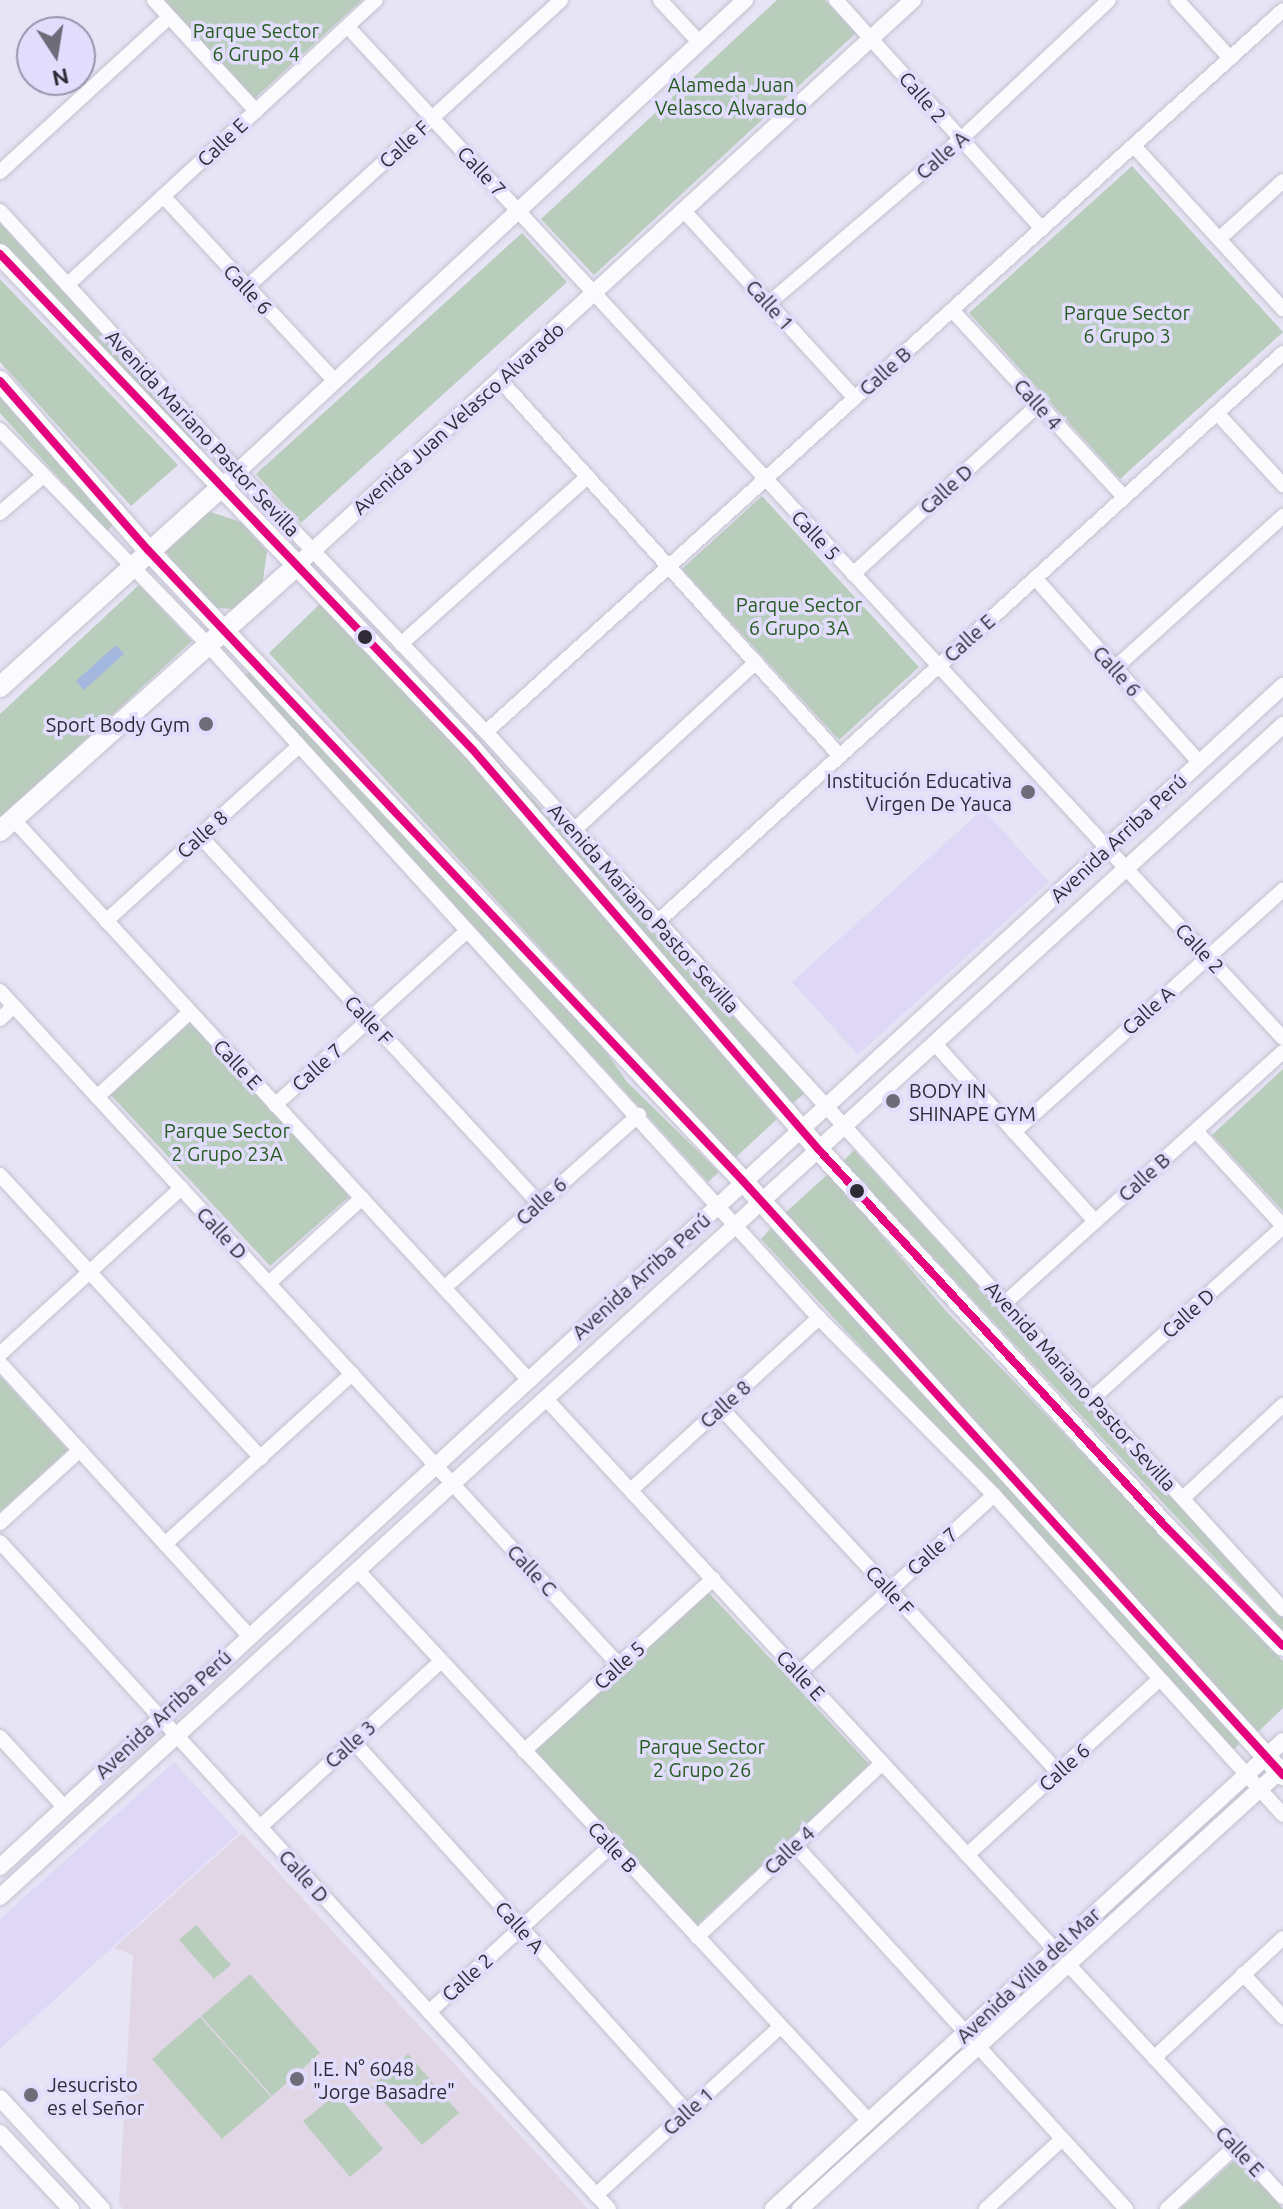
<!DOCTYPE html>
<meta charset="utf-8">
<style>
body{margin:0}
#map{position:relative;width:1283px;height:2209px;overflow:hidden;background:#e7e4f5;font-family:Ubuntu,sans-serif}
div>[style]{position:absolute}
.built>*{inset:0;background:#ded8f6}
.education>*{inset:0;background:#e1d6e5}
.green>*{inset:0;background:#b9cdbc}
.water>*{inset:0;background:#a4b8df}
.roads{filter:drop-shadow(0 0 2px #c3c1cf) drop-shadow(0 0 2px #c3c1cf)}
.minor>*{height:14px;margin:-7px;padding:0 7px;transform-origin:7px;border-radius:7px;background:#fbfbfe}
.tertiary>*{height:16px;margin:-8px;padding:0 8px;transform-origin:8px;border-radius:8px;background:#fbfbfe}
.secondary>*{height:20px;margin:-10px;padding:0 10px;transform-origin:10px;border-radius:10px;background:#fbfbfe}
.bus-1>*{height:8px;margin:-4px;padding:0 4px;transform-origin:4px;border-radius:4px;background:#e5007d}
.dots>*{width:22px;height:22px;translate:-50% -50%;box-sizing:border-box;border:4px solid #e2dcfd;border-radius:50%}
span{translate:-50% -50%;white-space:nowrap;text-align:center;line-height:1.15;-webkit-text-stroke:7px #e2dcfd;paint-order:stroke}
.park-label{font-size:20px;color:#275c1f}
.street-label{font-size:20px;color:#2e2b37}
.poi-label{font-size:20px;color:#2e2b37}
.right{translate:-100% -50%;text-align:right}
.left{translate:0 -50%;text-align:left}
.north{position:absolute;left:16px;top:16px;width:80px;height:80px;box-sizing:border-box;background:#e2dcfd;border:2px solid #9a95ae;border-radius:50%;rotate:168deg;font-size:22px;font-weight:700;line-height:32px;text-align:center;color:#2e2b37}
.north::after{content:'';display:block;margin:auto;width:28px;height:36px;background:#6f6c7a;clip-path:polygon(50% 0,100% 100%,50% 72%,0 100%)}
</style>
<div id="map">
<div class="built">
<i style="clip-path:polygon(983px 809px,1049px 882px,858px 1055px,792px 982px)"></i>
<i style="clip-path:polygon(174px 1762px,239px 1833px,0 2049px,0 1919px)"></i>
</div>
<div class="education">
<i style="clip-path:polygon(242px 1833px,588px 2209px,123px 2209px,119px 2204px,133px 1955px,114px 1948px)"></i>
</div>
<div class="green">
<i style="clip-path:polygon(164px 0,362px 0,254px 99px)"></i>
<i style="clip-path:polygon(777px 0,825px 0,856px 33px,594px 275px,541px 219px)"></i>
<i style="clip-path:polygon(1132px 166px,1283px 332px,1120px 479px,969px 313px)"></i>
<i style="clip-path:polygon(0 223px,206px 444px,195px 454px,0 246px)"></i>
<i style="clip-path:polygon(522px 233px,567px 282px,301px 523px,256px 474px)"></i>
<i style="clip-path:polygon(0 279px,178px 465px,131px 506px,0 362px)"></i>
<i style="clip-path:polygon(0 392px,12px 411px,119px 519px,107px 531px,0 413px)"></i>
<i style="clip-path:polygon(762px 496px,919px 667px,839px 740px,682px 569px)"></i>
<i style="clip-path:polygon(205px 510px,241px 522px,267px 551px,262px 587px,234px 609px,216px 608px,172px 565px,167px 552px,171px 540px)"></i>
<i style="clip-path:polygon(139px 585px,192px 641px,0 819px,0 714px)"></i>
<i style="clip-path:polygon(321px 603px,467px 754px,777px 1119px,734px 1159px,269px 653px)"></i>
<i style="clip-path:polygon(255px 667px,598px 1040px,627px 1082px,719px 1172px,708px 1182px,244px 676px)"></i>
<i style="clip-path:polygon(467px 726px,627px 904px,805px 1093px,791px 1105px)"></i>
<i style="clip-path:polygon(190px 1022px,350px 1196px,270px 1266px,110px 1094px)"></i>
<i style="clip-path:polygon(1283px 1069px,1283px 1211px,1212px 1135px)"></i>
<i style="clip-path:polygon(854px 1150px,1283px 1618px,1283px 1631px,843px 1161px)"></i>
<i style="clip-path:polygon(829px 1173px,946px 1311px,1283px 1661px,1283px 1708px,1258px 1732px,784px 1214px)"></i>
<i style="clip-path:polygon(771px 1228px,1241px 1742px,1233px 1750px,761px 1239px)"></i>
<i style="clip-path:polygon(0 1376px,68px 1450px,0 1512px)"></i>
<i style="clip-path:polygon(708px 1592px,870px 1765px,696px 1926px,534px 1751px)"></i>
<i style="clip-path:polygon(196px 1925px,231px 1965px,214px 1979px,179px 1940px)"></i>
<i style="clip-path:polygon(250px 1974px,320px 2053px,272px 2096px,201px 2016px)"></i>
<i style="clip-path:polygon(200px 2017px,271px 2097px,222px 2139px,152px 2059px)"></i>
<i style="clip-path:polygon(408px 2054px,459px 2113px,422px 2145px,371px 2087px)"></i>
<i style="clip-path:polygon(337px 2094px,383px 2149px,350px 2177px,303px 2121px)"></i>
<i style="clip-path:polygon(1238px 2157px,1283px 2209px,1180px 2209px)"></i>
</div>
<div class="water">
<i style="clip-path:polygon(116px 645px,124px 654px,84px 690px,76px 681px)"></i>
</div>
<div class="roads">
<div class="minor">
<i style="left:154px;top:0;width:151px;rotate:47.4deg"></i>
<i style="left:660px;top:0;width:57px;rotate:47.1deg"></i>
<i style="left:836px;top:0;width:308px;rotate:48deg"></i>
<i style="left:1177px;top:0;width:79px;rotate:47.6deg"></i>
<i style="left:348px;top:27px;width:1377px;rotate:47.24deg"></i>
<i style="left:1134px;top:146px;width:221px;rotate:47.6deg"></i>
<i style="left:0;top:172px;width:229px;rotate:-42.5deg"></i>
<i style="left:163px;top:196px;width:251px;rotate:47.1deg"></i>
<i style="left:0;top:211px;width:353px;rotate:47.6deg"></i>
<i style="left:238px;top:472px;width:359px;rotate:46.4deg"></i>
<i style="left:486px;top:732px;width:1185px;rotate:47.74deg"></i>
<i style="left:685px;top:212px;width:252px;rotate:47.6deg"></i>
<i style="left:1219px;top:239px;width:86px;rotate:-42.2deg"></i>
<i style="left:67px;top:285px;width:420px;rotate:-42.7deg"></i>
<i style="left:247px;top:287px;width:425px;rotate:-42.4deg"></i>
<i style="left:769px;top:303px;width:251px;rotate:-40.5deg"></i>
<i style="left:960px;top:140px;width:204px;rotate:-43.2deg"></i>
<i style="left:952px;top:310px;width:254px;rotate:47.4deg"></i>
<i style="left:500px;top:380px;width:507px;rotate:47.88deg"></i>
<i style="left:1217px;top:413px;width:98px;rotate:47.5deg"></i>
<i style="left:0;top:430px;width:301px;rotate:45.9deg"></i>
<i style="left:209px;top:646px;width:908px;rotate:47.77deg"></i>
<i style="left:819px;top:1318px;width:249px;rotate:45.3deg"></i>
<i style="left:994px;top:1495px;width:431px;rotate:47.9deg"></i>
<i style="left:0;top:513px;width:55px;rotate:-40.6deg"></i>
<i style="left:853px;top:574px;width:252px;rotate:-42.4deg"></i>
<i style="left:1035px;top:578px;width:248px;rotate:48.3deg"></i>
<i style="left:401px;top:644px;width:251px;rotate:-41.9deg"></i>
<i style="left:1115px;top:668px;width:227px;rotate:-42.1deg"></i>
<i style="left:486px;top:732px;width:1075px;rotate:-42.17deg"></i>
<i style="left:13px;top:819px;width:759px;rotate:47.4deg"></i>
<i style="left:573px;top:831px;width:249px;rotate:-42.7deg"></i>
<i style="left:200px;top:836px;width:500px;rotate:47.3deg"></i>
<i style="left:106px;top:921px;width:259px;rotate:-42.2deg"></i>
<i style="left:655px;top:924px;width:849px;rotate:-42.28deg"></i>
<i style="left:0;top:991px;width:915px;rotate:47.44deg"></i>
<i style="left:0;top:1019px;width:19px;rotate:-43deg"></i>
<i style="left:935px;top:1044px;width:239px;rotate:47.9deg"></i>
<i style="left:97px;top:1097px;width:126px;rotate:-42.4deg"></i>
<i style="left:275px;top:1105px;width:258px;rotate:-42.2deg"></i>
<i style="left:1196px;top:1131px;width:129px;rotate:47.5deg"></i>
<i style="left:1014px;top:1132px;width:362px;rotate:-42deg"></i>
<i style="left:0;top:1175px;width:385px;rotate:47.3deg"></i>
<i style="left:269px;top:1283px;width:126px;rotate:-42.4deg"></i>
<i style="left:444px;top:1288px;width:261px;rotate:-41.6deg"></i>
<i style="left:1006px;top:1302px;width:373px;rotate:-42.1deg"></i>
<i style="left:0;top:1354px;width:246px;rotate:-42.5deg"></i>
<i style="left:0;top:1363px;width:368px;rotate:47.6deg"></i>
<i style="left:1093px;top:1398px;width:256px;rotate:-42deg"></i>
<i style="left:547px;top:1400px;width:749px;rotate:47.27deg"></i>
<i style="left:721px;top:1408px;width:496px;rotate:47.2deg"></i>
<i style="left:631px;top:1490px;width:255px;rotate:-42.5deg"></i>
<i style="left:1183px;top:1498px;width:137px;rotate:-42.9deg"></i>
<i style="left:0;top:1523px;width:108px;rotate:-42.4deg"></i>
<i style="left:0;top:1542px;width:903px;rotate:47.6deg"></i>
<i style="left:165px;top:1544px;width:253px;rotate:-42.3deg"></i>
<i style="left:359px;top:1572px;width:749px;rotate:47.11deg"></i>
<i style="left:799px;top:1673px;width:264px;rotate:-42.4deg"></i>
<i style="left:0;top:1737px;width:96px;rotate:47.5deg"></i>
<i style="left:353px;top:1741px;width:499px;rotate:48deg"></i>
<i style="left:524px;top:1751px;width:256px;rotate:-42.3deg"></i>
<i style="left:260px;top:1827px;width:246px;rotate:-42.5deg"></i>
<i style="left:795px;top:1845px;width:492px;rotate:47.7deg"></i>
<i style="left:967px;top:1855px;width:261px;rotate:-42.4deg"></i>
<i style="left:697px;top:1937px;width:254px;rotate:-43.2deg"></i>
<i style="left:1067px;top:1963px;width:318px;rotate:47.3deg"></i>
<i style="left:1243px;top:1974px;width:59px;rotate:47.1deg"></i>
<i style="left:429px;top:2012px;width:248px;rotate:-42.4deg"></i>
<i style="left:1154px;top:2058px;width:176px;rotate:-42.9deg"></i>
<i style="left:596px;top:2195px;width:249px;rotate:-42.4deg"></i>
<i style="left:986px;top:2209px;width:103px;rotate:-42.6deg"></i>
<i style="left:1167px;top:2209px;width:93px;rotate:-42.4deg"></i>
</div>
<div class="tertiary">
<i style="left:220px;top:488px;width:717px;rotate:-42.91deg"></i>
<i style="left:295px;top:567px;width:839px;rotate:-42.54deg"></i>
<i style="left:0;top:1867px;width:1744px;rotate:-42.63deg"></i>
<i style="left:0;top:1897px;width:1738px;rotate:-42.41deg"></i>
<i style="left:0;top:2098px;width:151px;rotate:47.4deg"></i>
<i style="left:0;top:2133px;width:104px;rotate:46.9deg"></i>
<i style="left:773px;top:2209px;width:692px;rotate:-42.54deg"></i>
<i style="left:800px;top:2209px;width:654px;rotate:-42.4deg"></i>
</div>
<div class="secondary">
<i style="left:0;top:254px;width:685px;rotate:46.36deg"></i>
<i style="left:473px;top:750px;width:529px;rotate:49.14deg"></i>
<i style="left:819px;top:1150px;width:514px;rotate:47.37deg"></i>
<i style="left:1167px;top:1528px;width:165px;rotate:45.5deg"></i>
<i style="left:0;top:381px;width:225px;rotate:48.8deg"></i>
<i style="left:148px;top:550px;width:867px;rotate:46.68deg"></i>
<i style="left:743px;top:1181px;width:803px;rotate:47.73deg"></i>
<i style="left:0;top:687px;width:297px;rotate:-42.1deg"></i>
<i style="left:0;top:831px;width:396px;rotate:-41.8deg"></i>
</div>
</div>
<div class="bus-1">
<i style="left:0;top:254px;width:685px;rotate:46.36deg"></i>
<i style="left:473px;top:750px;width:529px;rotate:49.14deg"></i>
<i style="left:819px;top:1150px;width:514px;rotate:47.37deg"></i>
<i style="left:1167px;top:1528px;width:165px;rotate:45.5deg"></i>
<i style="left:0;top:381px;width:225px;rotate:48.8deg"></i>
<i style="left:148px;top:550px;width:867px;rotate:46.68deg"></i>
<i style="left:743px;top:1181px;width:803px;rotate:47.73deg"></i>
</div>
<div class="dots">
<i style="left:365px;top:637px;background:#2e2b37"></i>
<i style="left:206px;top:724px;background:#6f6c7a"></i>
<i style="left:1028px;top:792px;background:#6f6c7a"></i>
<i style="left:893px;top:1101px;background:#6f6c7a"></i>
<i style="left:857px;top:1191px;background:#2e2b37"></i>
<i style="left:297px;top:2079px;background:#6f6c7a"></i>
<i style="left:31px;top:2095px;background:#6f6c7a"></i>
</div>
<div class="park-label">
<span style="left:256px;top:42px">Parque Sector<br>6 Grupo 4</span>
<span style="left:731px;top:96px">Alameda Juan<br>Velasco Alvarado</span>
<span style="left:1127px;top:324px">Parque Sector<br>6 Grupo 3</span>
<span style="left:799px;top:616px">Parque Sector<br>6 Grupo 3A</span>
<span style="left:227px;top:1142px">Parque Sector<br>2 Grupo 23A</span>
<span style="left:702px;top:1758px">Parque Sector<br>2 Grupo 26</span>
</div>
<div class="street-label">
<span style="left:923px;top:97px;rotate:49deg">Calle 2</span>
<span style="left:222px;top:142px;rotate:-43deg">Calle E</span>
<span style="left:404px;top:144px;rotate:-42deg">Calle F</span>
<span style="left:942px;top:155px;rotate:-41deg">Calle A</span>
<span style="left:482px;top:171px;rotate:47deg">Calle 7</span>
<span style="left:248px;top:289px;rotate:47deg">Calle 6</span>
<span style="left:770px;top:305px;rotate:48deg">Calle 1</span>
<span style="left:885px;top:371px;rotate:-42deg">Calle B</span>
<span style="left:1038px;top:404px;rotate:48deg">Calle 4</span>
<span style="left:458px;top:418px;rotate:-42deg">Avenida Juan Velasco Alvarado</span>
<span style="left:203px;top:433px;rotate:47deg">Avenida Mariano Pastor Sevilla</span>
<span style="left:946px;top:489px;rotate:-42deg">Calle D</span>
<span style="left:816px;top:535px;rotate:47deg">Calle 5</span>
<span style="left:969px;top:638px;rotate:-42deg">Calle E</span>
<span style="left:1117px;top:671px;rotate:48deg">Calle 6</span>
<span style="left:202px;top:834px;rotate:-42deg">Calle 8</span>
<span style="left:1118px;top:838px;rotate:-43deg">Avenida Arriba Perú</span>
<span style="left:644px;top:908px;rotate:48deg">Avenida Mariano Pastor Sevilla</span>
<span style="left:1200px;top:948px;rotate:47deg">Calle 2</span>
<span style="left:1148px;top:1010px;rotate:-42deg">Calle A</span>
<span style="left:369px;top:1020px;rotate:47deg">Calle F</span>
<span style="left:238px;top:1064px;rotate:47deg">Calle E</span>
<span style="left:317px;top:1067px;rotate:-42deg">Calle 7</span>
<span style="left:1144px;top:1177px;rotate:-42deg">Calle B</span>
<span style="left:541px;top:1201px;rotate:-42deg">Calle 6</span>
<span style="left:222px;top:1233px;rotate:47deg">Calle D</span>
<span style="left:641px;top:1276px;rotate:-42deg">Avenida Arriba Perú</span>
<span style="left:1188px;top:1313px;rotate:-42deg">Calle D</span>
<span style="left:1081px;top:1386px;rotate:48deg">Avenida Mariano Pastor Sevilla</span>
<span style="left:725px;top:1404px;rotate:-42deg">Calle 8</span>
<span style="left:932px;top:1551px;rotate:-42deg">Calle 7</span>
<span style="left:532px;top:1570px;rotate:47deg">Calle C</span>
<span style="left:890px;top:1590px;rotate:47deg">Calle F</span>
<span style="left:619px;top:1665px;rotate:-42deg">Calle 5</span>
<span style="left:801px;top:1675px;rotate:47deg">Calle E</span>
<span style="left:163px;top:1714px;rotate:-43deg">Avenida Arriba Perú</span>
<span style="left:350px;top:1744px;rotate:-42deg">Calle 3</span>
<span style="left:1064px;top:1767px;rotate:-42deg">Calle 6</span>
<span style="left:613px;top:1847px;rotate:47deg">Calle B</span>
<span style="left:789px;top:1850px;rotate:-43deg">Calle 4</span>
<span style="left:304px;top:1876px;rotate:48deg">Calle D</span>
<span style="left:520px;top:1927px;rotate:48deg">Calle A</span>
<span style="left:1028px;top:1975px;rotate:-43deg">Avenida Villa del Mar</span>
<span style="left:467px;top:1977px;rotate:-42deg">Calle 2</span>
<span style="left:688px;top:2111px;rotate:-42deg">Calle 1</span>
<span style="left:1240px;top:2151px;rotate:47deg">Calle E</span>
</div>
<div class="poi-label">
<span class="right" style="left:190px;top:724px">Sport Body Gym</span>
<span class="right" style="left:1012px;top:792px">Institución Educativa<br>Virgen De Yauca</span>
<span class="left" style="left:909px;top:1102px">BODY IN<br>SHINAPE GYM</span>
<span class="left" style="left:313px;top:2080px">I.E. N° 6048<br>"Jorge Basadre"</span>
<span class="left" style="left:47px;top:2096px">Jesucristo<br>es el Señor</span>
</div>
<div class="north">N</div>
</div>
